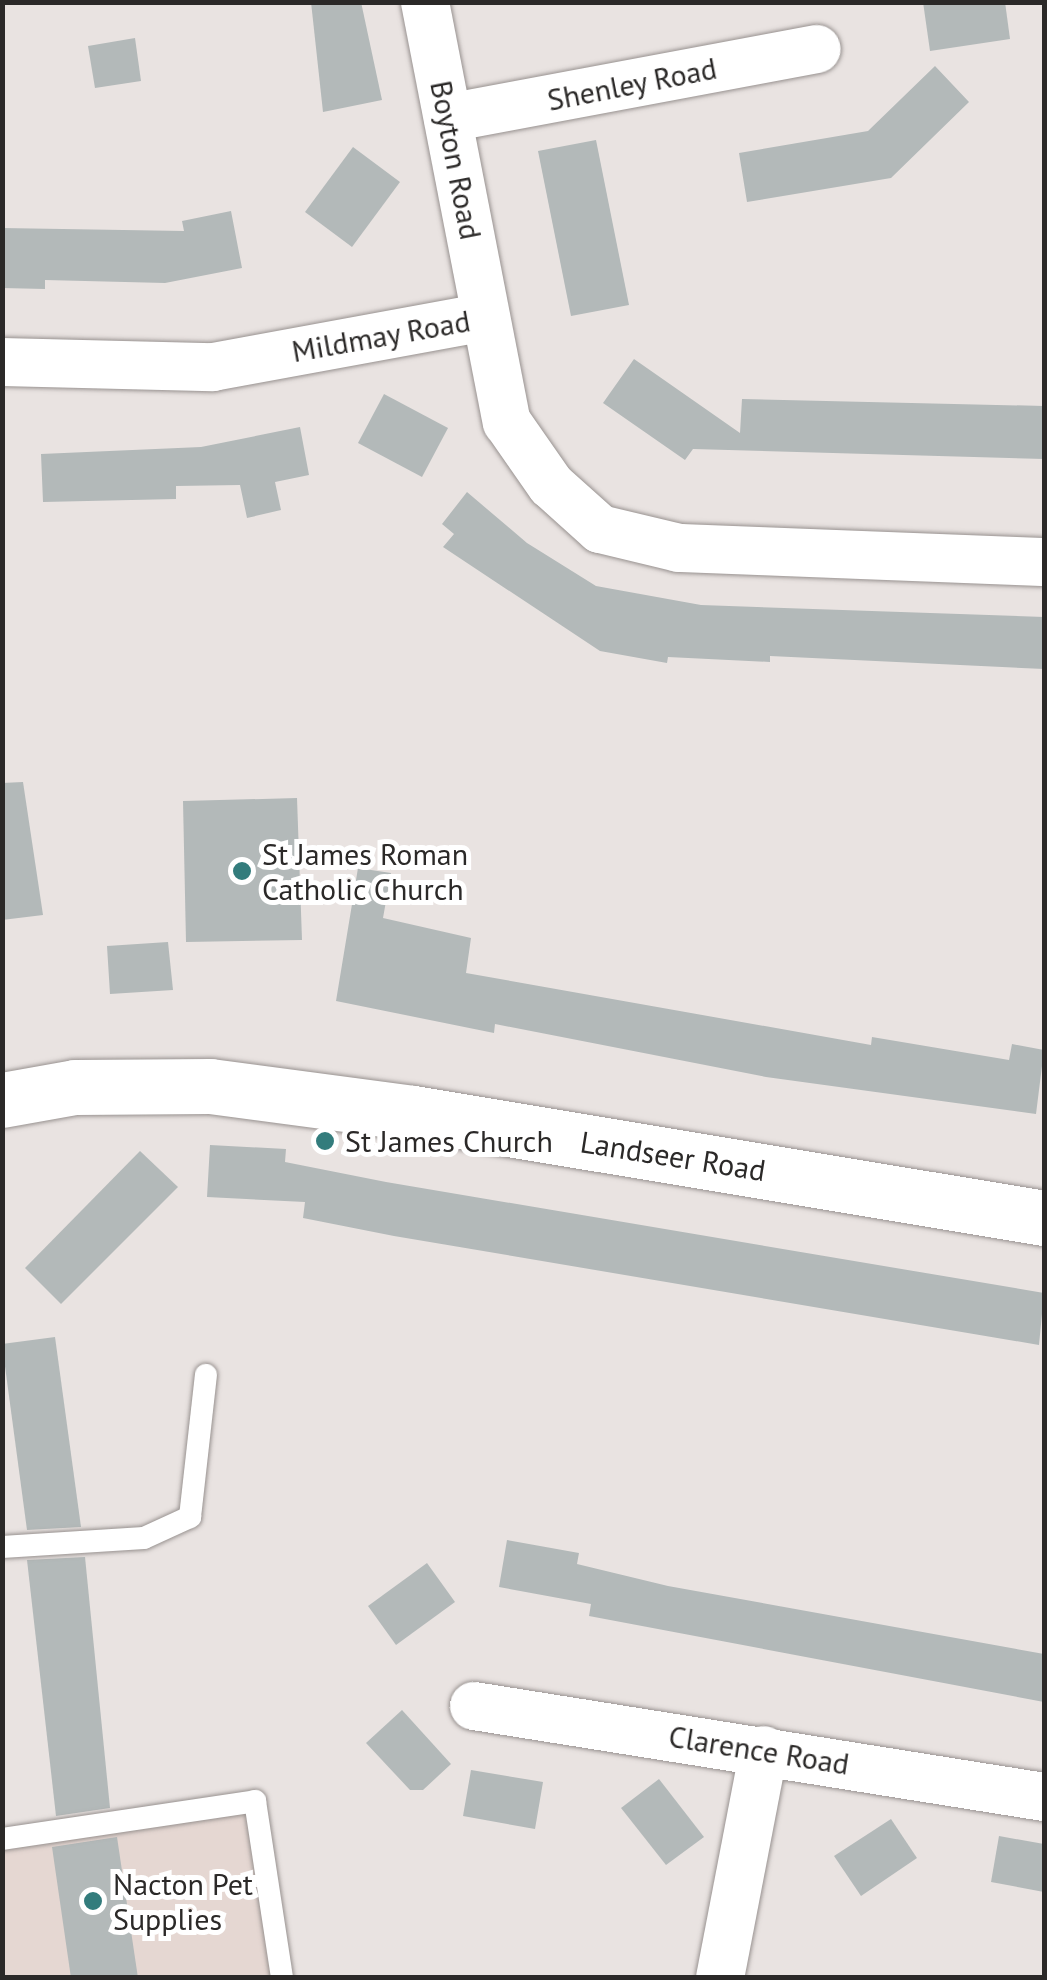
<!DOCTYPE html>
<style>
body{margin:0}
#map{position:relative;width:1047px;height:1980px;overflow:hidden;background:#e9e3e1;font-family:"PT Sans",sans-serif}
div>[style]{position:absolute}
.built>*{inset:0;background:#e5d7d2}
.building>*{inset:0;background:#b3b9b9}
.roads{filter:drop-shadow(0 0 2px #989290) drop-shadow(0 0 2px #989290)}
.service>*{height:22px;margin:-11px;padding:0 11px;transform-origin:11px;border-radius:11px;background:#fff}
.minor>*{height:48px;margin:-24px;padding:0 24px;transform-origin:24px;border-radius:24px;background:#fff}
.tertiary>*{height:55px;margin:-27.5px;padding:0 27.5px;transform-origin:27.5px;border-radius:27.5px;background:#fff}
.dots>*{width:28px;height:28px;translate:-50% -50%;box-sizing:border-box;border:5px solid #fff;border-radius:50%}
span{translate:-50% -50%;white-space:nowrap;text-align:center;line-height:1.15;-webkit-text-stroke:10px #fff;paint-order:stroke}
.street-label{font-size:30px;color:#2b2928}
.poi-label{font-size:30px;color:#2b2928}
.left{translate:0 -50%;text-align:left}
.frame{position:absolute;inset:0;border:5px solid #2b2928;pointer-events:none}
</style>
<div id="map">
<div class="built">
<i style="clip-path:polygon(255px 1801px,282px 1977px,3px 1978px,3px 1839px)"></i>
</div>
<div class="building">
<i style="clip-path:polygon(311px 2px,361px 2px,382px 100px,323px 112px)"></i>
<i style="clip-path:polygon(923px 2px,1005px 2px,1010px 39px,930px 51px)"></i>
<i style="clip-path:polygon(135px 38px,141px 81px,95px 88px,88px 46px)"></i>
<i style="clip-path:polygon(935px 66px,969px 102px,891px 178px,747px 202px,739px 153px,868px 131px)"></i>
<i style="clip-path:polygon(596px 140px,629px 305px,571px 316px,538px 151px)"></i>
<i style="clip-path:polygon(353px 147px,400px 182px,352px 247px,305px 212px)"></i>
<i style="clip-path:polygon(231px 211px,242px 268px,165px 283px,45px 280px,45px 289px,2px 288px,2px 228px,184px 231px,182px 221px)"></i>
<i style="clip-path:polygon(634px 359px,740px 433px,742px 399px,1044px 406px,1044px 459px,693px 449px,685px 460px,603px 403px)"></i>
<i style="clip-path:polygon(384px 394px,448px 428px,422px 477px,358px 443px)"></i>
<i style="clip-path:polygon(300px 427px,309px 475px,275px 482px,281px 510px,247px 518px,240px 485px,176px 486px,176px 499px,43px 502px,41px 454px,201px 447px)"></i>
<i style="clip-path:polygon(467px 492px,527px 543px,596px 586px,701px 605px,1044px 617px,1044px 669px,770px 656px,770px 662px,668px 657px,667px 663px,600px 651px,443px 547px,454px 534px,442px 524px)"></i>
<i style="clip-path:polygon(23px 782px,43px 915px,2px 920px,2px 783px)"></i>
<i style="clip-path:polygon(297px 798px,302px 940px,186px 942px,183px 801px)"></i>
<i style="clip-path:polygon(358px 868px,391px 873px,383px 918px,471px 938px,466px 973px,871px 1045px,872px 1037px,1009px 1060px,1012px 1044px,1044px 1050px,1036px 1114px,766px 1077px,495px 1024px,494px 1033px,336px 1001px)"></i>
<i style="clip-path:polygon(168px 942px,173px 990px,110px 994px,107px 946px)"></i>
<i style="clip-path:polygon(210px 1145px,286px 1149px,285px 1162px,386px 1182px,1044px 1293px,1039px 1345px,394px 1236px,303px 1218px,305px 1202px,207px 1197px)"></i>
<i style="clip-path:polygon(140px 1151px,178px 1187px,61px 1304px,25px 1268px)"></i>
<i style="clip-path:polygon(55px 1337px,81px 1527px,27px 1530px,2px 1344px)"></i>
<i style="clip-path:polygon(507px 1540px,579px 1553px,577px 1564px,668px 1586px,1044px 1654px,1044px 1702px,589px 1616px,591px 1604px,499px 1587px)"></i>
<i style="clip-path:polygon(85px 1557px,110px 1808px,56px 1816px,27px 1560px)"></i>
<i style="clip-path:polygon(427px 1563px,455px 1602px,396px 1645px,368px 1606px)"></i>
<i style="clip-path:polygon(402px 1710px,451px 1764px,423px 1790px,410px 1790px,366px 1743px)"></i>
<i style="clip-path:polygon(471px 1770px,543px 1782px,535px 1829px,463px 1816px)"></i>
<i style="clip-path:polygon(659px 1779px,704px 1837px,666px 1865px,621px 1808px)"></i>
<i style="clip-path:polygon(891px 1819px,917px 1858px,861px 1896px,834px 1856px)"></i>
<i style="clip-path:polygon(999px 1836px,1044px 1844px,1044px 1892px,991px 1882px)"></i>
<i style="clip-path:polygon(117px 1837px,138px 1978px,71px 1978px,52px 1847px)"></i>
</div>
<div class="roads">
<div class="service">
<i style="left:2px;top:1547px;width:142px;rotate:-3.6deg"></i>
<i style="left:144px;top:1538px;width:51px;rotate:-24.5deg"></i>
<i style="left:190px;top:1517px;width:143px;rotate:-83.6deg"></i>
<i style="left:2px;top:1839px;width:256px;rotate:-8.5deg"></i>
<i style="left:255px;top:1801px;width:179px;rotate:81.3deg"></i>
</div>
<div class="minor">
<i style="left:425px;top:2px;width:428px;rotate:79deg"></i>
<i style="left:507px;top:422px;width:77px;rotate:55.1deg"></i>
<i style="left:551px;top:485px;width:66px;rotate:41.9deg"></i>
<i style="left:600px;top:529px;width:81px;rotate:13.5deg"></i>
<i style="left:679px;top:548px;width:365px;rotate:2.2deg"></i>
<i style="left:448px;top:118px;width:375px;rotate:-10.6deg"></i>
<i style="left:2px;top:362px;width:211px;rotate:1.4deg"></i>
<i style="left:213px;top:367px;width:277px;rotate:-10.4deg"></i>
<i style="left:474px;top:1706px;width:577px;rotate:9.07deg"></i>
<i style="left:720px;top:1978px;width:232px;rotate:-79.1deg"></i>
</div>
<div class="tertiary">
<i style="left:2px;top:1100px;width:74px;rotate:-10.1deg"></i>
<i style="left:75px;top:1087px;width:135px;rotate:-0.4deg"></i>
<i style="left:210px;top:1086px;width:205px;rotate:7.6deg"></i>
<i style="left:413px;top:1113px;width:640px;rotate:9.45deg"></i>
</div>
</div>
<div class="dots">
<i style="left:242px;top:871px;background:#337c7c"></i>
<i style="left:325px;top:1141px;background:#337c7c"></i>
<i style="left:93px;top:1901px;background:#337c7c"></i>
</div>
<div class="street-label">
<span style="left:632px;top:84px;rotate:-11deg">Shenley Road</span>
<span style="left:456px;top:160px;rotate:79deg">Boyton Road</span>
<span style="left:381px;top:336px;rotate:-10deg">Mildmay Road</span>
<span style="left:673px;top:1156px;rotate:9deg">Landseer Road</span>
<span style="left:759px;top:1750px;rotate:9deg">Clarence Road</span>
</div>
<div class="poi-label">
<span class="left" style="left:262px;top:871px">St James Roman<br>Catholic Church</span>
<span class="left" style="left:345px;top:1141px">St James Church</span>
<span class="left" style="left:113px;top:1901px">Nacton Pet<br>Supplies</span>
</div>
<div class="frame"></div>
</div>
